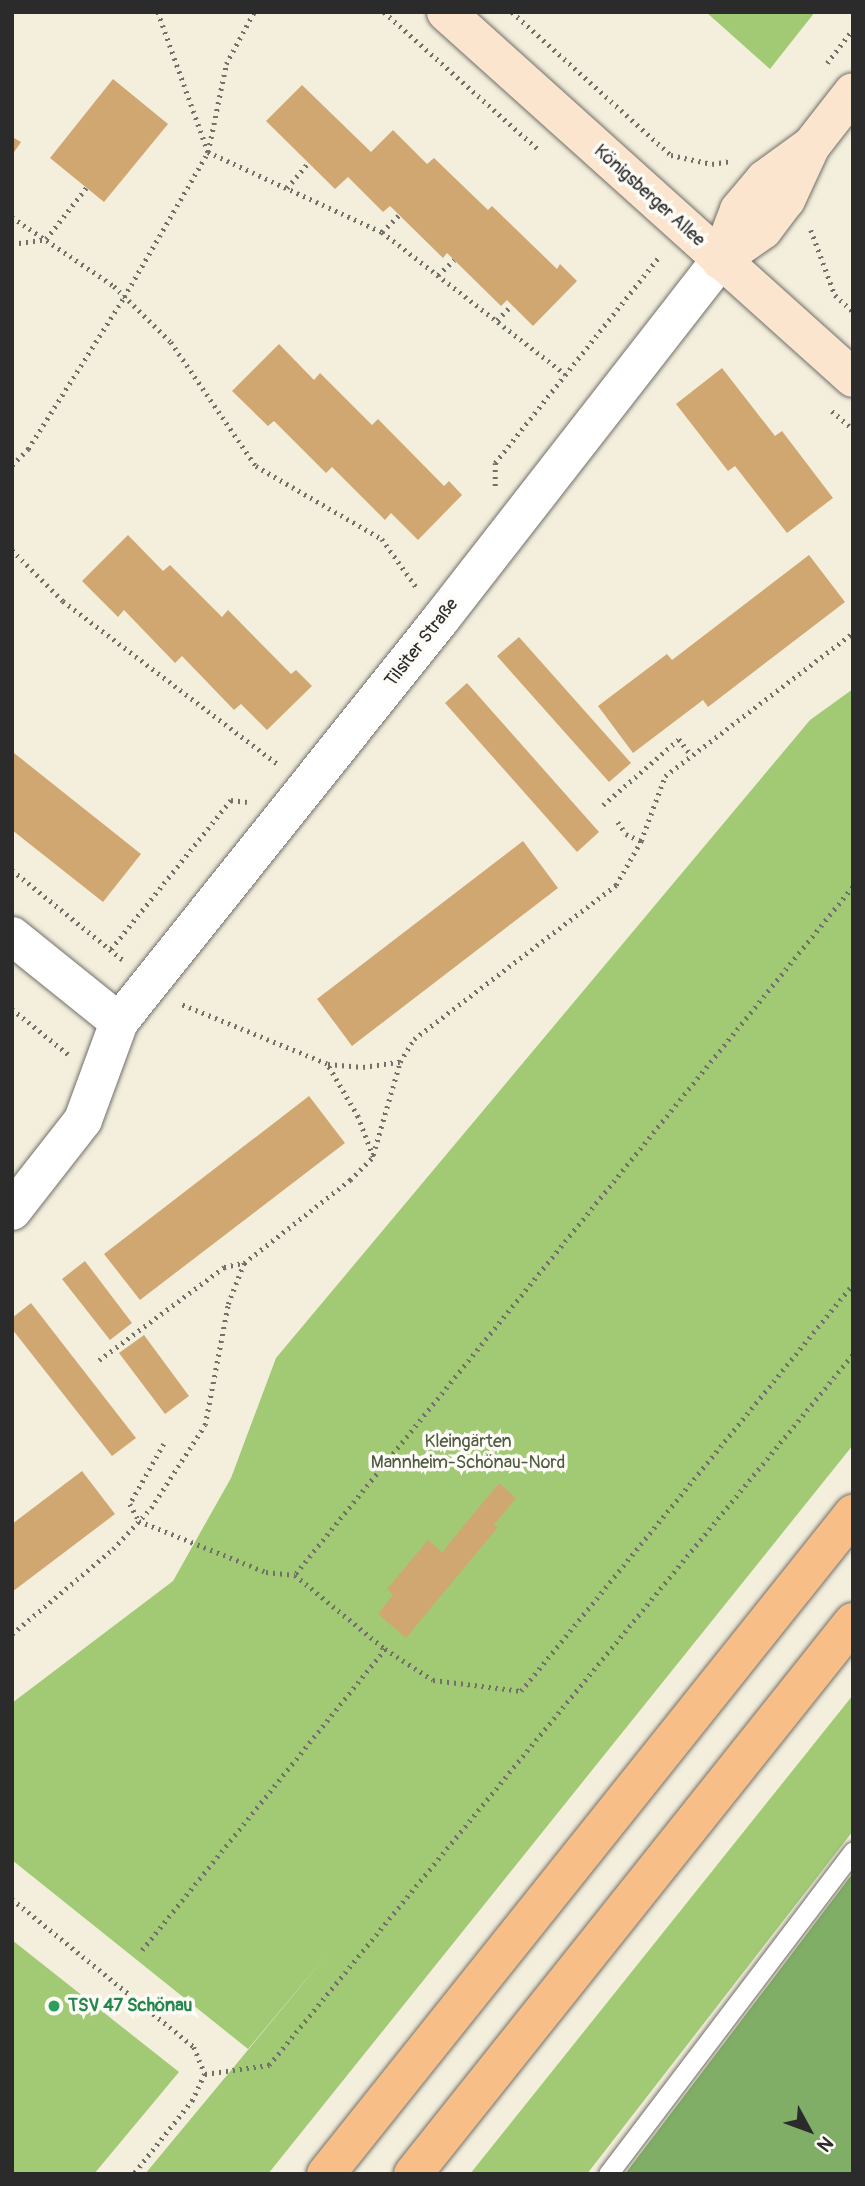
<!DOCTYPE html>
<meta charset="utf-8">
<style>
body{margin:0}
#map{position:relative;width:865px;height:2186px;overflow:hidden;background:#f4efdd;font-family:Pangolin,sans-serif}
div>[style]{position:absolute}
.green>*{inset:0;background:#a2ca75}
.forest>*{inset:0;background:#81ae66}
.building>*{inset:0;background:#d1a771}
.path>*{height:4.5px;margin-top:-2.25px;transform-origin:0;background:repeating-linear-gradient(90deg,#717069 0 2px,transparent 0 7px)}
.roads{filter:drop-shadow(0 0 2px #717069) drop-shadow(0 0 2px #717069)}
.lane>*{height:19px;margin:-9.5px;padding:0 9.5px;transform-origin:9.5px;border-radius:9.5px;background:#fff}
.street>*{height:38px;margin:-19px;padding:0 19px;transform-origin:19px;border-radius:19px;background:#fff}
.secondary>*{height:38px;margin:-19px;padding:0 19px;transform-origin:19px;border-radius:19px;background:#fce5cf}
.highway>*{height:38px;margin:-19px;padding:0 19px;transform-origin:19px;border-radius:19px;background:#f7be88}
.dots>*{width:19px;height:19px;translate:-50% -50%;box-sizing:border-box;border:4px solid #fdfcf7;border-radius:50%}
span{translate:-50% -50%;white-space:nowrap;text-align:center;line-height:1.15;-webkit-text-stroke:7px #fdfcf7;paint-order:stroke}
.street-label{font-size:18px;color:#2b2b2b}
.park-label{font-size:18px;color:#4f5b41}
.leisure-label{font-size:18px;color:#27864d;font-weight:700}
.left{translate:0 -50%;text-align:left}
.frame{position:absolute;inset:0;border:14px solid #2b2b2b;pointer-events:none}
.north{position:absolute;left:774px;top:2095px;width:70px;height:70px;-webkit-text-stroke:5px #fdfcf7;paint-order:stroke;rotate:131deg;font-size:19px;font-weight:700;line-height:28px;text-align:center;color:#2b2b2b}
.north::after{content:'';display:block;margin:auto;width:24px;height:32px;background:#2b2b2b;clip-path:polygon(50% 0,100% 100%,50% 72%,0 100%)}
</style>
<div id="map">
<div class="green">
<i style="clip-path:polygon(706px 12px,815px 12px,770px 69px)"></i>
<i style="clip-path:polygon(853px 689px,853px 1445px,268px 2174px,145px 2174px,330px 1951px,248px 2049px,12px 1860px,12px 1703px,173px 1581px,231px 1478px,276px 1358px,810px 720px)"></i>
<i style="clip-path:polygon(853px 1695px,853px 1831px,587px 2174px,470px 2174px)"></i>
<i style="clip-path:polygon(12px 1940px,179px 2072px,94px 2174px,12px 2174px)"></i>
</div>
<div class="forest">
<i style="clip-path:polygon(853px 1873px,853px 2174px,625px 2174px)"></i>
</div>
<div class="building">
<i style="clip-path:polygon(113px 79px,168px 124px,104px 202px,50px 158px)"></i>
<i style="clip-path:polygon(302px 85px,371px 152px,393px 130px,427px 164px,434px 158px,488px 210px,492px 206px,557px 269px,560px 264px,577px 281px,533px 326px,507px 300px,501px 306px,447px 253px,443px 258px,390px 206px,383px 212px,348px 177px,335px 189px,266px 121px)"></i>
<i style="clip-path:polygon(12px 137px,21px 142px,12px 155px)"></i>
<i style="clip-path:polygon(279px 344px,314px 380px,320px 373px,372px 425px,378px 419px,444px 486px,449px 481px,462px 495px,418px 540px,391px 513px,385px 520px,332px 467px,326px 473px,274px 421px,268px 426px,232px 391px)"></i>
<i style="clip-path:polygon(722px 368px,775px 436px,782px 431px,833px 498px,787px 533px,735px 466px,728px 471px,676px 404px)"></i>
<i style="clip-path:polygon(128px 535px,163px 571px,170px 565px,222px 617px,228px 610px,291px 674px,296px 670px,312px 686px,267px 730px,241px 704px,234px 710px,182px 656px,175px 663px,124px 610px,118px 617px,82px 581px)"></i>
<i style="clip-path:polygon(809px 555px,845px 602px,708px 707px,703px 700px,633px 753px,598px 706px,667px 654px,672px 660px)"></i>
<i style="clip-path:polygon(519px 637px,631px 763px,609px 782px,497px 656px)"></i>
<i style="clip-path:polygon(467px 683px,599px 832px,577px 852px,445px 703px)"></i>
<i style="clip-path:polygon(14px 753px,141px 854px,103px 902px,12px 830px)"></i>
<i style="clip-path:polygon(523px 841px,558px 888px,352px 1046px,317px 999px)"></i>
<i style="clip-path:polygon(309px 1096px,345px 1143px,140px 1300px,104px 1254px)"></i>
<i style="clip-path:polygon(85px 1261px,132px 1323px,110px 1340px,62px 1279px)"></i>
<i style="clip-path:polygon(31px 1303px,136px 1438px,112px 1456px,12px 1329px,12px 1318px)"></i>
<i style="clip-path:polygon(144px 1335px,189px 1396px,165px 1414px,119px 1353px)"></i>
<i style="clip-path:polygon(82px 1471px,115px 1514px,12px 1592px,12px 1524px)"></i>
<i style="clip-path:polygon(499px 1483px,516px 1498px,494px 1525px,498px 1527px,406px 1638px,378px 1614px,393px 1595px,387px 1589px,428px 1540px,442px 1552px)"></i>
</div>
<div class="path">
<i style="left:158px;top:12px;width:149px;rotate:70.3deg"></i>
<i style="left:208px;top:152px;width:192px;rotate:24.7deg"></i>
<i style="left:382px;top:232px;width:232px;rotate:37.8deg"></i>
<i style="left:384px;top:12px;width:209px;rotate:41.7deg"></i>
<i style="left:512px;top:12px;width:214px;rotate:42deg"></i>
<i style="left:671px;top:155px;width:42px;rotate:12.4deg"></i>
<i style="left:712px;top:164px;width:19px;rotate:-9deg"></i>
<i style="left:827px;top:63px;width:43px;rotate:-52.6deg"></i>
<i style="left:287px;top:188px;width:33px;rotate:-50deg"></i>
<i style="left:12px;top:217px;width:123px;rotate:34.1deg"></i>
<i style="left:114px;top:286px;width:80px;rotate:44.5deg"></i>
<i style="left:171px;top:342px;width:150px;rotate:55.6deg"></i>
<i style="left:256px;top:466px;width:146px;rotate:30.1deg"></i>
<i style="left:382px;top:539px;width:60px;rotate:54.5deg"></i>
<i style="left:811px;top:230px;width:69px;rotate:69.7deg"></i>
<i style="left:835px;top:295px;width:25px;rotate:43deg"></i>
<i style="left:382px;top:232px;width:24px;rotate:-45deg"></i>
<i style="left:12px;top:244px;width:34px;rotate:-8deg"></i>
<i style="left:46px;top:239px;width:65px;rotate:-51.9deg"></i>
<i style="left:438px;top:275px;width:22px;rotate:-43deg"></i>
<i style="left:497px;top:320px;width:21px;rotate:-45deg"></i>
<i style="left:832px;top:411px;width:28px;rotate:41deg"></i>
<i style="left:12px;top:465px;width:23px;rotate:-45deg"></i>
<i style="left:28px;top:449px;width:180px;rotate:-57.7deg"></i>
<i style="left:124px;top:297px;width:168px;rotate:-59.9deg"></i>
<i style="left:208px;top:152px;width:90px;rotate:-78.4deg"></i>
<i style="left:226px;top:64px;width:59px;rotate:-61.7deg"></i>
<i style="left:495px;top:486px;width:23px;rotate:-90deg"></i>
<i style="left:495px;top:463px;width:263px;rotate:-51.5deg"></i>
<i style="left:12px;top:550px;width:72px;rotate:45deg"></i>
<i style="left:63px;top:601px;width:270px;rotate:37.2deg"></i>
<i style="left:603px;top:805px;width:101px;rotate:-41deg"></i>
<i style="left:679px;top:739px;width:20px;rotate:53deg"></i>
<i style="left:618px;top:822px;width:14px;rotate:56deg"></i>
<i style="left:626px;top:834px;width:17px;rotate:25deg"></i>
<i style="left:12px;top:870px;width:143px;rotate:39deg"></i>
<i style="left:853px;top:887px;width:886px;rotate:129.04deg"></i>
<i style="left:295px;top:1575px;width:117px;rotate:39.4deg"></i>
<i style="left:385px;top:1649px;width:57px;rotate:32.9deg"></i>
<i style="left:433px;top:1680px;width:89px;rotate:7.1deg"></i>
<i style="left:521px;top:1691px;width:525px;rotate:-50.8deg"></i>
<i style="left:111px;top:949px;width:191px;rotate:-51.2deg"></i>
<i style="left:231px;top:800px;width:16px;rotate:7deg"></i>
<i style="left:12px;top:1009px;width:73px;rotate:38.9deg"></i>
<i style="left:328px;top:1064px;width:35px;rotate:5deg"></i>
<i style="left:363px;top:1067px;width:37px;rotate:-8deg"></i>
<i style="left:373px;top:1155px;width:97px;rotate:-73.8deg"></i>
<i style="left:400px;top:1062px;width:27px;rotate:-59deg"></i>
<i style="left:414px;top:1039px;width:254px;rotate:-37.3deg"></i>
<i style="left:616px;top:885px;width:51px;rotate:-60.4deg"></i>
<i style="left:641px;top:841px;width:69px;rotate:-69.7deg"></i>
<i style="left:665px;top:776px;width:236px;rotate:-37.3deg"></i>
<i style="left:99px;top:1360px;width:156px;rotate:-36.6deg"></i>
<i style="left:224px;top:1267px;width:19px;rotate:-12deg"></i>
<i style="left:164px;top:1444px;width:69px;rotate:119.5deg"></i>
<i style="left:130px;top:1504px;width:19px;rotate:62deg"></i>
<i style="left:139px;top:1521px;width:137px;rotate:21.9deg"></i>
<i style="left:266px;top:1572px;width:29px;rotate:6deg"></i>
<i style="left:12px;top:1634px;width:132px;rotate:-40.1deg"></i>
<i style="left:113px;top:1549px;width:56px;rotate:-47.2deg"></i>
<i style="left:151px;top:1508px;width:99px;rotate:-57deg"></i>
<i style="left:205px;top:1425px;width:123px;rotate:-79.2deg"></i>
<i style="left:228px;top:1304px;width:44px;rotate:-68.7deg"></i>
<i style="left:244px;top:1263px;width:135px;rotate:-38.1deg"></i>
<i style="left:350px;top:1180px;width:33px;rotate:-45deg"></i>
<i style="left:373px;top:1157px;width:43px;rotate:-110.6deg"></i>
<i style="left:358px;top:1117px;width:61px;rotate:-120.3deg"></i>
<i style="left:327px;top:1064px;width:159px;rotate:-157.8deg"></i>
<i style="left:12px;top:1899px;width:235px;rotate:39.1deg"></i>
<i style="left:194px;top:2047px;width:29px;rotate:68deg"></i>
<i style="left:205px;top:2074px;width:29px;rotate:115deg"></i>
<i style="left:193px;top:2100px;width:95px;rotate:128.6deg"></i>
<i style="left:142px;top:1950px;width:387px;rotate:-51.1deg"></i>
<i style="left:205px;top:2074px;width:65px;rotate:-8deg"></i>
<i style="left:269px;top:2065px;width:920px;rotate:-50.6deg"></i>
</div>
<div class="roads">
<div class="lane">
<i style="left:608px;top:2174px;width:405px;rotate:-52.8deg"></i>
</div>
<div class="street">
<i style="left:12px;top:936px;width:137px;rotate:38.8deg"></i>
<i style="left:119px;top:1022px;width:514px;rotate:-51.39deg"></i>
<i style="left:440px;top:620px;width:456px;rotate:-52.1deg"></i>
<i style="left:12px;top:1211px;width:115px;rotate:-52deg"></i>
<i style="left:83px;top:1120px;width:104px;rotate:-69.8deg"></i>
</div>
<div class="secondary">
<i style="left:446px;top:12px;width:547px;rotate:41.96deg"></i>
<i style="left:720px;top:260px;width:52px;rotate:-34.9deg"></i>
<i style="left:763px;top:230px;width:38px;rotate:-53deg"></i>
<i style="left:786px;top:200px;width:60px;rotate:-65.2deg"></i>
<i style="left:811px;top:146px;width:68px;rotate:-52.1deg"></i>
<i style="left:720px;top:260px;width:53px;rotate:-69.2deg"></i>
<i style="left:739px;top:210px;width:40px;rotate:-50deg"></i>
<i style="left:765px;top:179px;width:54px;rotate:-36deg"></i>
</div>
<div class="highway">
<i style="left:326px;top:2174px;width:845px;rotate:-51.39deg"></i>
<i style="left:413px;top:2174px;width:706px;rotate:-51.44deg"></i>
</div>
</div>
<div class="dots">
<i style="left:54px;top:2006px;background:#2e9e5b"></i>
</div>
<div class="street-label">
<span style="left:649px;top:196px;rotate:42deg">Königsberger Allee</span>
<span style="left:422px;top:643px;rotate:-52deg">Tilsiter Straße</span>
</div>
<div class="park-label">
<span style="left:468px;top:1453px">Kleingärten<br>Mannheim-Schönau-Nord</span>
</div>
<div class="leisure-label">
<span class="left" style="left:68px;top:2006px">TSV 47 Schönau</span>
</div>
<div class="frame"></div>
<div class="north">N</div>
</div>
